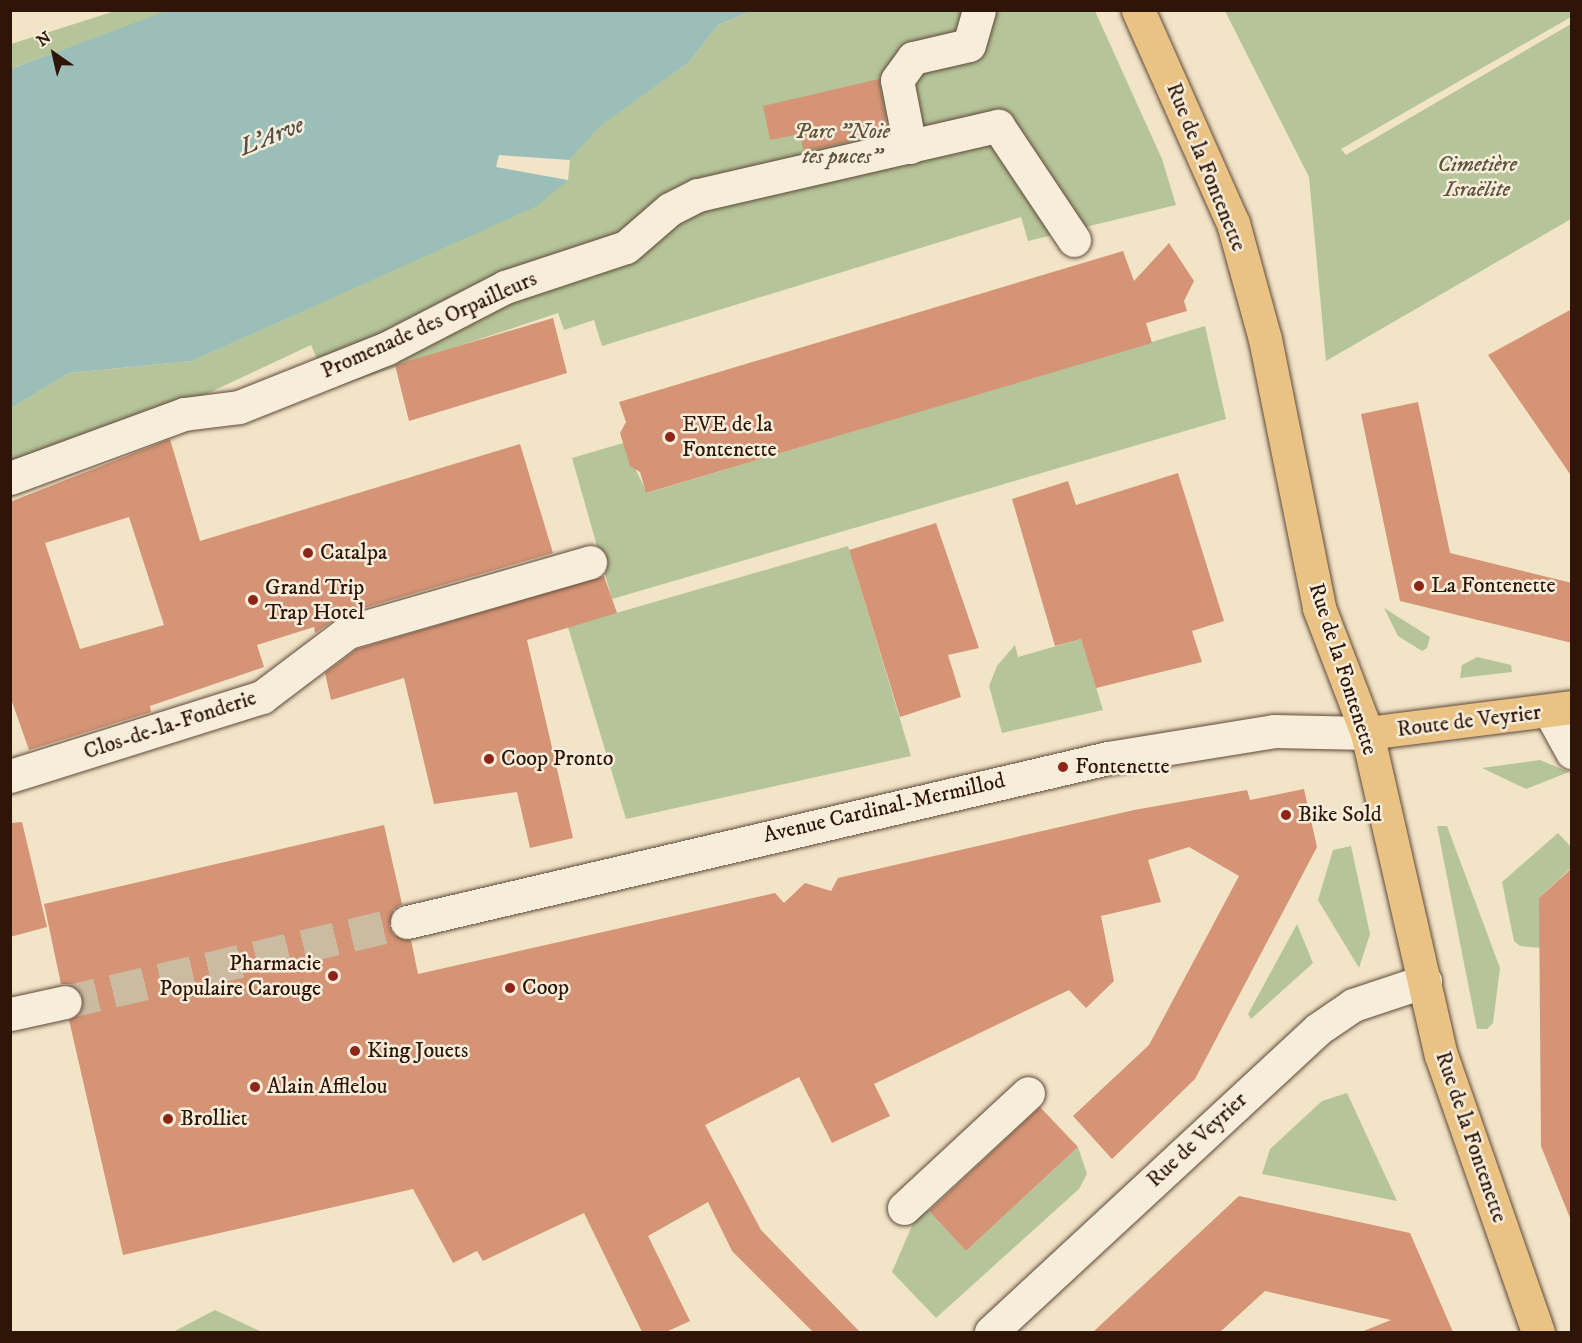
<!DOCTYPE html>
<meta charset="utf-8">
<style>
body{margin:0}
#map{position:relative;width:1582px;height:1343px;overflow:hidden;background:#f2e4c7;font-family:"IM FELL DW Pica",serif}
div>[style]{position:absolute}
.green>*{inset:0;background:#b6c599}
.water>*{inset:0;background:#9cbeb9}
.building>*{inset:0;background:#d59476}
.minor-tunnel>*{height:33px;margin-top:-16.5px;transform-origin:0;background:repeating-linear-gradient(90deg,#cbbba1 0 33px,transparent 0 49px)}
.roads{filter:drop-shadow(0 0 2px #5f4938) drop-shadow(0 0 2px #5f4938)}
.minor>*{height:33px;margin:-16.5px;padding:0 16.5px;transform-origin:16.5px;border-radius:16.5px;background:#f7eddb}
.major>*{height:33px;margin:-16.5px;padding:0 16.5px;transform-origin:16.5px;border-radius:16.5px;background:#e9c284}
.dots>*{width:16px;height:16px;translate:-50% -50%;box-sizing:border-box;border:3px solid #f7eddb;border-radius:50%}
span{translate:-50% -50%;white-space:nowrap;text-align:center;line-height:1.15;-webkit-text-stroke:5px #f7eddb;paint-order:stroke}
.park-label{font-size:22px;color:#5e533b;font-style:italic}
.street-label{font-size:22px;color:#2e1508}
.poi-label{font-size:22px;color:#2e1508}
.left{translate:0 -50%;text-align:left}
.right{translate:-100% -50%;text-align:right}
.water-label{font-size:24px;color:#545046;font-style:italic}
.frame{position:absolute;inset:0;border:12px solid #2e1508;pointer-events:none}
.north{position:absolute;left:24px;top:24px;width:60px;height:60px;-webkit-text-stroke:4px #f7eddb;paint-order:stroke;rotate:326deg;font-size:16px;font-weight:700;line-height:24px;text-align:center;color:#2e1508}
.north::after{content:'';display:block;margin:auto;width:21px;height:27px;background:#2e1508;clip-path:polygon(50% 0,100% 100%,50% 72%,0 100%)}
</style>
<div id="map">
<div class="green">
<i style="clip-path:polygon(115px 11px,169px 11px,11px 69px,11px 44px)"></i>
<i style="clip-path:polygon(752px 11px,1095px 11px,1162px 159px,1176px 205px,1028px 241px,1021px 217px,602px 346px,594px 320px,564px 330px,558px 313px,330px 389px,311px 345px,166px 413px,11px 468px,11px 408px,69px 373px,192px 361px,402px 266px,568px 180px,570px 160px,598px 127px,688px 63px,718px 25px)"></i>
<i style="clip-path:polygon(1225px 11px,1571px 11px,1571px 17px,1341px 149px,1346px 155px,1571px 24px,1571px 219px,1326px 361px,1309px 177px)"></i>
<i style="clip-path:polygon(1205px 326px,1226px 419px,612px 599px,572px 458px,623px 443px,647px 493px)"></i>
<i style="clip-path:polygon(848px 546px,911px 756px,626px 819px,568px 627px)"></i>
<i style="clip-path:polygon(1384px 608px,1430px 637px,1427px 648px,1422px 651px,1398px 636px)"></i>
<i style="clip-path:polygon(1081px 639px,1103px 710px,1002px 733px,989px 686px,997px 666px,1015px 645px,1018px 657px)"></i>
<i style="clip-path:polygon(1477px 657px,1511px 665px,1512px 672px,1460px 678px,1462px 665px)"></i>
<i style="clip-path:polygon(1540px 760px,1569px 772px,1526px 789px,1482px 768px)"></i>
<i style="clip-path:polygon(1437px 826px,1447px 826px,1500px 968px,1493px 1023px,1487px 1029px,1477px 1029px)"></i>
<i style="clip-path:polygon(1558px 833px,1571px 847px,1571px 868px,1539px 898px,1544px 906px,1541px 948px,1520px 946px,1514px 941px,1502px 882px)"></i>
<i style="clip-path:polygon(1351px 846px,1370px 934px,1359px 968px,1318px 900px,1333px 850px)"></i>
<i style="clip-path:polygon(1297px 924px,1313px 963px,1251px 1019px,1248px 1014px)"></i>
<i style="clip-path:polygon(1347px 1093px,1397px 1201px,1262px 1174px,1270px 1149px,1322px 1101px)"></i>
<i style="clip-path:polygon(1078px 1147px,1087px 1174px,1079px 1189px,936px 1318px,892px 1272px,914px 1221px,928px 1210px,966px 1251px)"></i>
<i style="clip-path:polygon(215px 1310px,262px 1332px,173px 1332px)"></i>
</div>
<div class="water">
<i style="clip-path:polygon(169px 10px,752px 10px,752px 11px,718px 25px,688px 63px,599px 127px,570px 160px,499px 155px,496px 167px,568px 180px,537px 206px,192px 361px,69px 373px,11px 408px,11px 69px)"></i>
</div>
<div class="building">
<i style="clip-path:polygon(879px 79px,888px 132px,816px 149px,803px 149px,800px 134px,770px 140px,763px 106px)"></i>
<i style="clip-path:polygon(1169px 243px,1194px 281px,1184px 301px,1187px 311px,1146px 323px,1152px 343px,646px 493px,640px 472px,630px 466px,620px 433px,626px 422px,619px 402px,1123px 251px,1134px 281px)"></i>
<i style="clip-path:polygon(1572px 309px,1572px 477px,1488px 355px)"></i>
<i style="clip-path:polygon(553px 318px,567px 373px,409px 421px,395px 365px)"></i>
<i style="clip-path:polygon(1418px 402px,1450px 553px,1572px 583px,1572px 643px,1400px 601px,1361px 414px)"></i>
<i style="clip-path:polygon(evenodd,170px 439px,200px 541px,520px 444px,553px 553px,343px 614px,315px 633px,314px 627px,257px 645px,264px 667px,150px 706px,151px 712px,29px 750px,10px 696px,10px 502px,170px 439px,129px 517px,164px 625px,80px 649px,45px 543px,129px 517px)"></i>
<i style="clip-path:polygon(1178px 473px,1224px 621px,1192px 631px,1202px 662px,1096px 688px,1081px 639px,1055px 646px,1012px 499px,1068px 481px,1076px 505px)"></i>
<i style="clip-path:polygon(936px 523px,979px 648px,948px 655px,961px 697px,900px 717px,849px 550px)"></i>
<i style="clip-path:polygon(604px 576px,617px 613px,527px 640px,573px 838px,530px 848px,517px 792px,434px 804px,404px 678px,331px 700px,325px 673px,357px 649px)"></i>
<i style="clip-path:polygon(1304px 789px,1317px 847px,1195px 1079px,1112px 1159px,1073px 1116px,1149px 1045px,1239px 876px,1189px 847px,1148px 860px,1161px 902px,1101px 916px,1114px 981px,1086px 1008px,1069px 990px,874px 1084px,890px 1116px,832px 1143px,799px 1077px,705px 1125px,761px 1230px,860px 1332px,813px 1332px,732px 1251px,708px 1202px,648px 1236px,690px 1321px,666px 1332px,642px 1332px,584px 1213px,483px 1261px,477px 1251px,453px 1263px,413px 1189px,123px 1255px,69px 1020px,83px 1008px,83px 997px,71px 984px,61px 984px,44px 904px,384px 825px,402px 904px,394px 909px,389px 926px,394px 935px,411px 940px,418px 974px,775px 893px,784px 903px,805px 883px,831px 891px,838px 878px,1134px 810px,1247px 790px,1250px 800px)"></i>
<i style="clip-path:polygon(22px 822px,47px 927px,10px 937px,10px 823px)"></i>
<i style="clip-path:polygon(1572px 868px,1572px 1218px,1570px 1218px,1541px 1146px,1539px 898px)"></i>
<i style="clip-path:polygon(1040px 1107px,1078px 1147px,966px 1251px,929px 1211px)"></i>
<i style="clip-path:polygon(1239px 1196px,1410px 1233px,1453px 1332px,1361px 1332px,1391px 1320px,1265px 1291px,1220px 1332px,1093px 1332px)"></i>
</div>
<div class="minor-tunnel">
<i style="left:65px;top:1002px;width:351px;rotate:-13.2deg"></i>
</div>
<div class="roads">
<div class="minor">
<i style="left:910px;top:147px;width:68px;rotate:-101deg"></i>
<i style="left:897px;top:80px;width:27px;rotate:-54deg"></i>
<i style="left:913px;top:58px;width:57px;rotate:-13.1deg"></i>
<i style="left:969px;top:45px;width:36px;rotate:-74deg"></i>
<i style="left:10px;top:478px;width:185px;rotate:-20.2deg"></i>
<i style="left:184px;top:414px;width:55px;rotate:-7.3deg"></i>
<i style="left:239px;top:407px;width:159px;rotate:-21.7deg"></i>
<i style="left:387px;top:348px;width:133px;rotate:-27.3deg"></i>
<i style="left:505px;top:287px;width:127px;rotate:-18.3deg"></i>
<i style="left:626px;top:247px;width:58px;rotate:-40.8deg"></i>
<i style="left:670px;top:209px;width:31px;rotate:-27deg"></i>
<i style="left:698px;top:195px;width:308px;rotate:-13deg"></i>
<i style="left:998px;top:126px;width:137px;rotate:56.3deg"></i>
<i style="left:1550px;top:712px;width:46px;rotate:61.2deg"></i>
<i style="left:10px;top:776px;width:264px;rotate:-17.4deg"></i>
<i style="left:262px;top:697px;width:108px;rotate:-37.1deg"></i>
<i style="left:348px;top:632px;width:252px;rotate:-16.1deg"></i>
<i style="left:407px;top:922px;width:720px;rotate:-13.17deg"></i>
<i style="left:1108px;top:758px;width:168px;rotate:-9.2deg"></i>
<i style="left:1274px;top:731px;width:93px;rotate:1.2deg"></i>
<i style="left:10px;top:1014px;width:56px;rotate:-12.3deg"></i>
<i style="left:904px;top:1208px;width:169px;rotate:-42.8deg"></i>
<i style="left:991px;top:1332px;width:446px;rotate:-42.8deg"></i>
<i style="left:1318px;top:1029px;width:42px;rotate:-34.4deg"></i>
<i style="left:1353px;top:1005px;width:76px;rotate:-18.4deg"></i>
</div>
<div class="major">
<i style="left:1138px;top:10px;width:233px;rotate:66deg"></i>
<i style="left:1233px;top:223px;width:120px;rotate:74.6deg"></i>
<i style="left:1265px;top:339px;width:274px;rotate:78.6deg"></i>
<i style="left:1319px;top:608px;width:134px;rotate:69deg"></i>
<i style="left:1367px;top:733px;width:330px;rotate:77.1deg"></i>
<i style="left:1441px;top:1055px;width:293px;rotate:70.7deg"></i>
<i style="left:1367px;top:733px;width:207px;rotate:-7.2deg"></i>
</div>
</div>
<div class="dots">
<i style="left:670px;top:437px;background:#8f2418"></i>
<i style="left:308px;top:553px;background:#8f2418"></i>
<i style="left:1419px;top:586px;background:#8f2418"></i>
<i style="left:253px;top:600px;background:#8f2418"></i>
<i style="left:489px;top:759px;background:#8f2418"></i>
<i style="left:1063px;top:767px;background:#8f2418"></i>
<i style="left:1286px;top:815px;background:#8f2418"></i>
<i style="left:333px;top:976px;background:#8f2418"></i>
<i style="left:510px;top:988px;background:#8f2418"></i>
<i style="left:355px;top:1051px;background:#8f2418"></i>
<i style="left:255px;top:1087px;background:#8f2418"></i>
<i style="left:168px;top:1119px;background:#8f2418"></i>
</div>
<div class="park-label">
<span style="left:842px;top:144px">Parc "Noie<br>tes puces"</span>
<span style="left:1477px;top:177px">Cimetière<br>Israëlite</span>
</div>
<div class="street-label">
<span style="left:1206px;top:167px;rotate:68deg">Rue de la Fontenette</span>
<span style="left:429px;top:325px;rotate:-24deg">Promenade des Orpailleurs</span>
<span style="left:1343px;top:669px;rotate:72deg">Rue de la Fontenette</span>
<span style="left:1469px;top:721px;rotate:-7deg">Route de Veyrier</span>
<span style="left:170px;top:725px;rotate:-18deg">Clos-de-la-Fonderie</span>
<span style="left:884px;top:808px;rotate:-13deg">Avenue Cardinal-Mermillod</span>
<span style="left:1471px;top:1137px;rotate:71deg">Rue de la Fontenette</span>
<span style="left:1197px;top:1140px;rotate:-43deg">Rue de Veyrier</span>
</div>
<div class="poi-label">
<span class="left" style="left:682px;top:437px">EVE de la<br>Fontenette</span>
<span class="left" style="left:320px;top:553px">Catalpa</span>
<span class="left" style="left:1431px;top:586px">La Fontenette</span>
<span class="left" style="left:265px;top:600px">Grand Trip<br>Trap Hotel</span>
<span class="left" style="left:501px;top:759px">Coop Pronto</span>
<span class="left" style="left:1075px;top:767px">Fontenette</span>
<span class="left" style="left:1298px;top:815px">Bike Sold</span>
<span class="right" style="left:321px;top:976px">Pharmacie<br>Populaire Carouge</span>
<span class="left" style="left:522px;top:988px">Coop</span>
<span class="left" style="left:367px;top:1051px">King Jouets</span>
<span class="left" style="left:267px;top:1087px">Alain Afflelou</span>
<span class="left" style="left:180px;top:1119px">Brolliet</span>
</div>
<div class="water-label">
<span style="left:272px;top:137px;rotate:-22deg">L'Arve</span>
</div>
<div class="frame"></div>
<div class="north">N</div>
</div>
